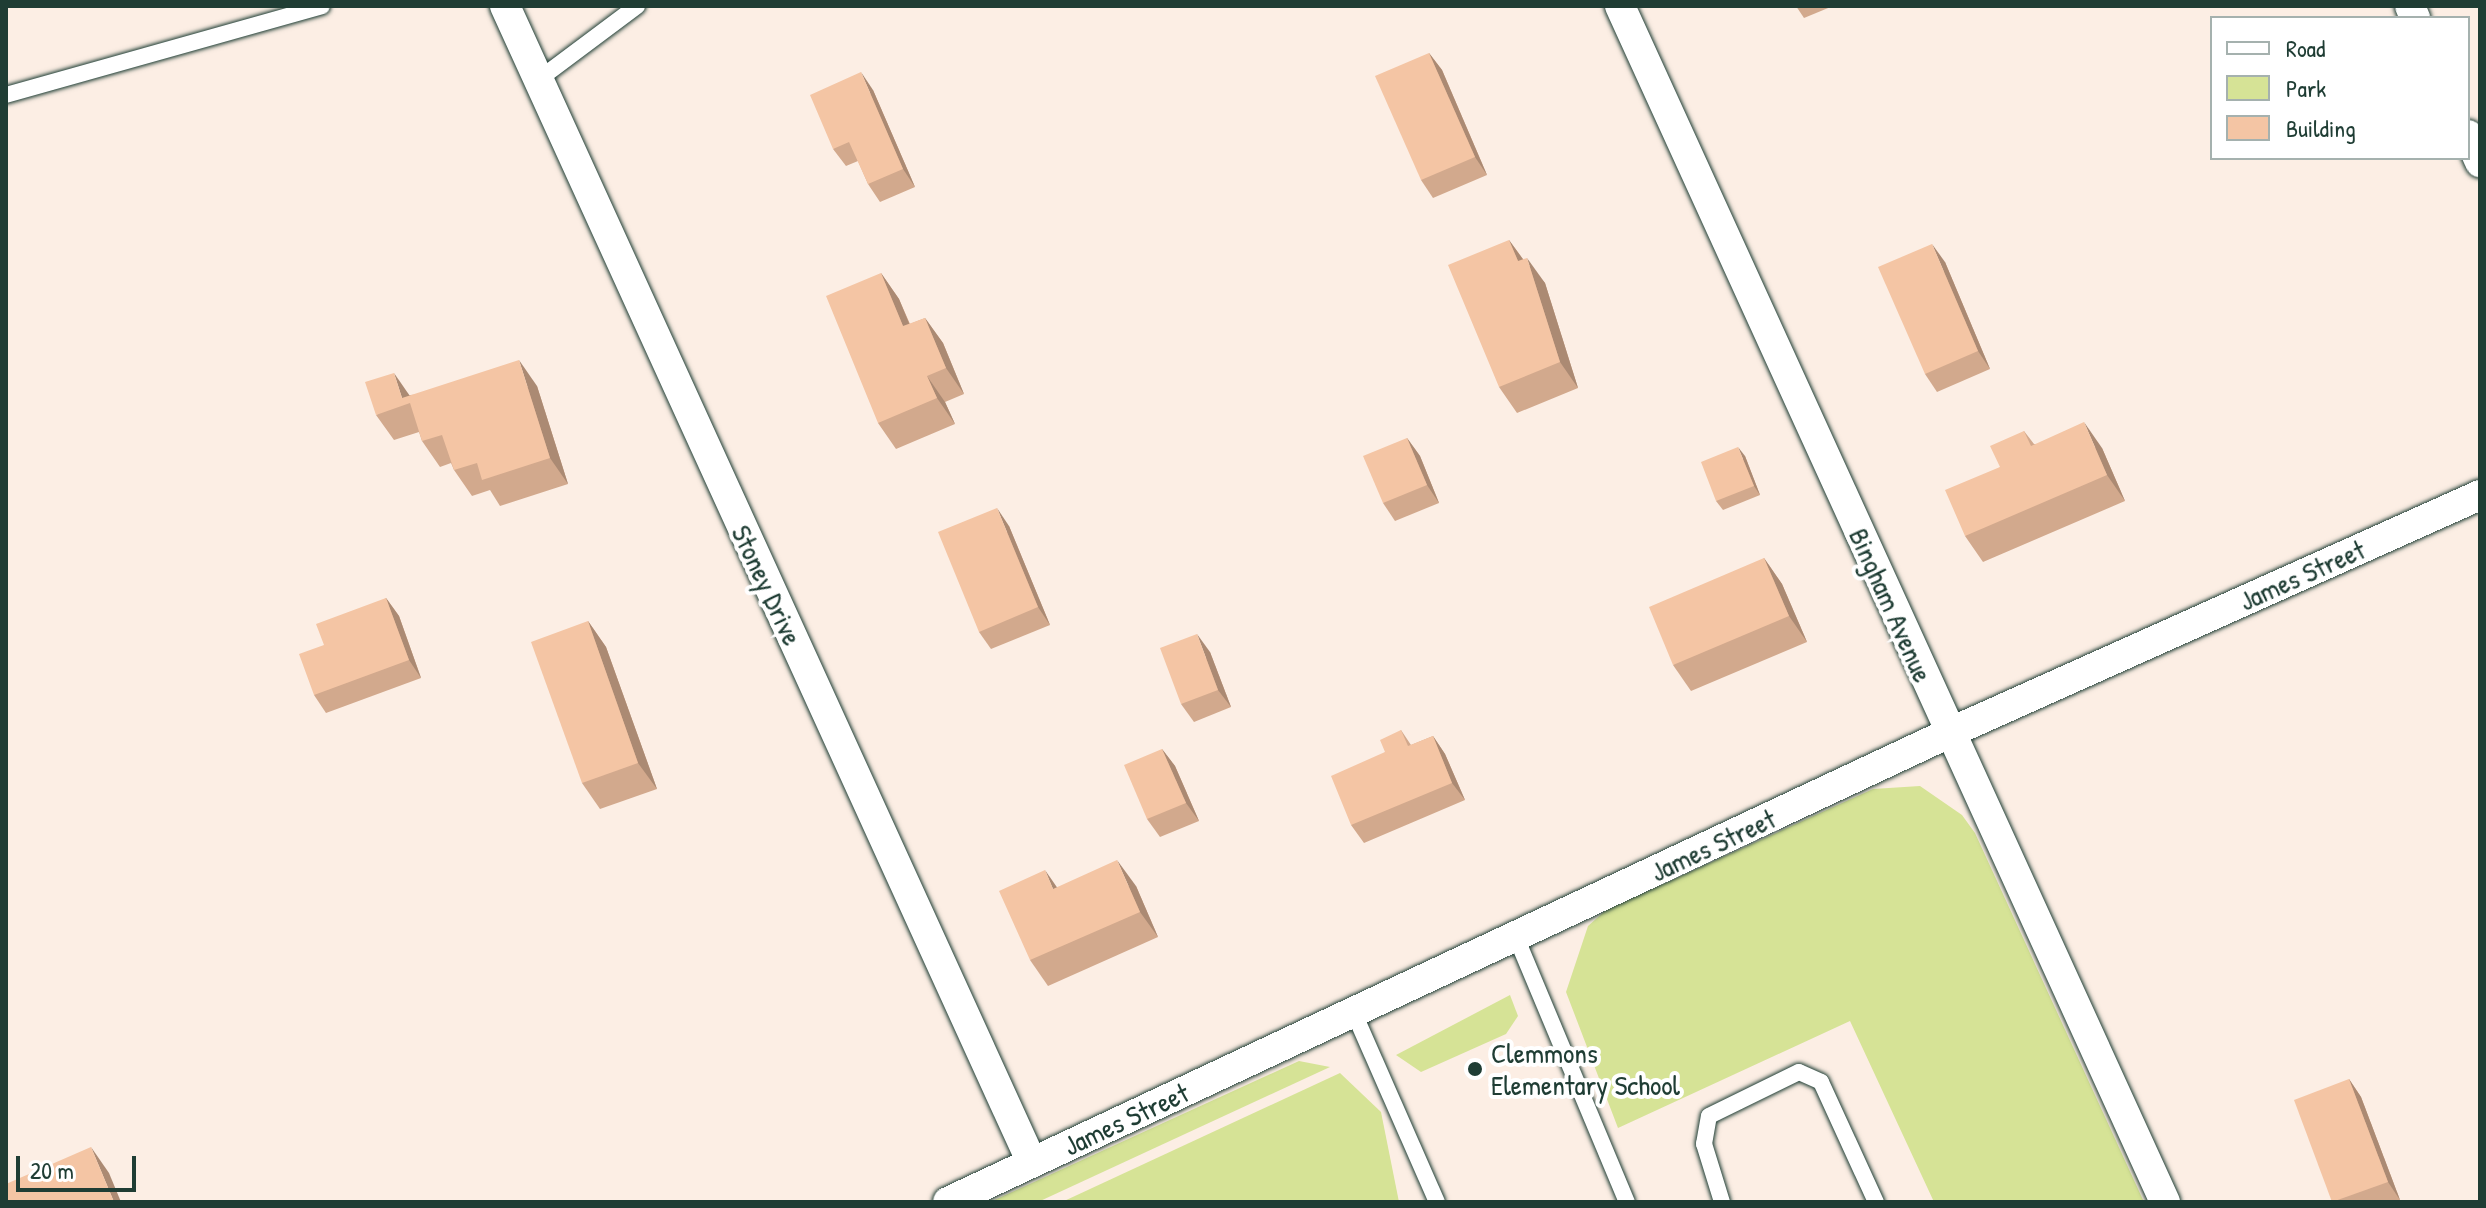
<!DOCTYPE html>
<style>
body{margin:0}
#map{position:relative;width:2486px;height:1208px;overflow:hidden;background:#fceee4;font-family:"Patrick Hand",sans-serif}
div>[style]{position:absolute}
.green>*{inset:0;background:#d6e396}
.roads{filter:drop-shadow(0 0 2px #1f3d34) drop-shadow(0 0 2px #1f3d34)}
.service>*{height:16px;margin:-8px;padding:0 8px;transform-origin:8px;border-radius:8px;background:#fff}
.minor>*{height:30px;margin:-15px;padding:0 15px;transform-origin:15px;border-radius:15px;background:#fff}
.wall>*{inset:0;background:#d2a98d}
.shaded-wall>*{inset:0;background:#ab8a73}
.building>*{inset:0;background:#f4c5a4}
.dots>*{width:22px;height:22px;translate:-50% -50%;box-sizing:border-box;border:4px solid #fff;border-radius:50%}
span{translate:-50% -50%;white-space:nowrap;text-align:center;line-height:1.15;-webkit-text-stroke:8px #fff;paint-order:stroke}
.street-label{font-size:28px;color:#1f3d34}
.poi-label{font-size:28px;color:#1f3d34}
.left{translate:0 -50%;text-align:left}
.frame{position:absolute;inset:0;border:8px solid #1f3d34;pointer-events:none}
.legend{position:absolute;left:2210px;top:16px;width:260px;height:144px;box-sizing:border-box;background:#fff;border:2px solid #a5b1ae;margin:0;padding:10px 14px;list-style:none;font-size:24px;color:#1f3d34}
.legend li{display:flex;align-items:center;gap:16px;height:40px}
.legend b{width:40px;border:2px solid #a5b1ae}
.scale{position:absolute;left:16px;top:1156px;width:120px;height:36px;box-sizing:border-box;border:4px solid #1f3d34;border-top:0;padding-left:10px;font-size:24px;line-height:28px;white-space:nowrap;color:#1f3d34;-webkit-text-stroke:6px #fff;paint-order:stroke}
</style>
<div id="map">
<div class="green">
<i style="clip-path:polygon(1920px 786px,1962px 815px,1975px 833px,2144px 1202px,1934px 1202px,1850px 1021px,1618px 1128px,1566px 992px,1588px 926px,1606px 910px,1873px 789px)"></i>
<i style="clip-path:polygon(1510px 995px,1518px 1016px,1506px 1034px,1421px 1072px,1396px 1055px)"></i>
<i style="clip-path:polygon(1299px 1061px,1330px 1067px,1038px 1202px,990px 1202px)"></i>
<i style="clip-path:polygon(1340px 1073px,1381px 1112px,1399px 1202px,1062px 1202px)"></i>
</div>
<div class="roads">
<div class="service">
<i style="left:538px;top:80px;width:124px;rotate:-36.8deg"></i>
<i style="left:6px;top:95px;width:328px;rotate:-15.7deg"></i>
<i style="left:1516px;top:937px;width:287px;rotate:67.3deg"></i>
<i style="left:1354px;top:1013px;width:206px;rotate:66.3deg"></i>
<i style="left:1722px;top:1202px;width:61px;rotate:-107.2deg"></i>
<i style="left:1704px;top:1144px;width:28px;rotate:-80deg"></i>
<i style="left:1709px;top:1116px;width:100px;rotate:-26.1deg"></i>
<i style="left:1799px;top:1072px;width:24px;rotate:24deg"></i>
<i style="left:1821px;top:1082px;width:132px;rotate:65.4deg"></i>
</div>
<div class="minor">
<i style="left:505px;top:6px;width:1271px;rotate:65.51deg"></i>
<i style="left:1620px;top:6px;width:1314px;rotate:65.5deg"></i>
<i style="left:2410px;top:6px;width:13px;rotate:67deg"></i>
<i style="left:2468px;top:135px;width:30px;rotate:66deg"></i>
<i style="left:948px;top:1202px;width:1105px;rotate:-25.1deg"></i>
<i style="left:1949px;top:733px;width:582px;rotate:-24.14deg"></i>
</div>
</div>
<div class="wall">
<i style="clip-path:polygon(1796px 6px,1833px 6px,1804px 18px)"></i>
<i style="clip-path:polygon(1429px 53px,1442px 70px,1487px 175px,1433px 198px,1421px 180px)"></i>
<i style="clip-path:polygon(873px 90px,915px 187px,880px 202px,868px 184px,858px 161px,846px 166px,833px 149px)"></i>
<i style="clip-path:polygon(1509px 240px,1523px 259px,1545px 283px,1578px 388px,1517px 413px,1499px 387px)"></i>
<i style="clip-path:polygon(1945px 262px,1990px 369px,1937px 392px,1925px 374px)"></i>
<i style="clip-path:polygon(881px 273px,899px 299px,910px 324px,925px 318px,943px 343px,964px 394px,945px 402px,955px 424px,896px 449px,878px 423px)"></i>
<i style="clip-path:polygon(537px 386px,568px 484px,500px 506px,490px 490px,472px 496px,454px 470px,451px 463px,440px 467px,422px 441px,419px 432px,394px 440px,376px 415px,410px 395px)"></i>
<i style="clip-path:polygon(2024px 431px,2034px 444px,2102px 448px,2125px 501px,1983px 562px,1965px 536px,2000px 467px)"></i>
<i style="clip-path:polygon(1407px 438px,1420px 456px,1439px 503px,1395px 521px,1383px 503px)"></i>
<i style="clip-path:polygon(1745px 456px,1760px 495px,1723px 510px,1716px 501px)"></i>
<i style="clip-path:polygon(1009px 526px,1050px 625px,991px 649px,979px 632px)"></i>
<i style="clip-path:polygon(1764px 558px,1782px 584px,1807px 642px,1691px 691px,1673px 665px)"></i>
<i style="clip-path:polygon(386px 598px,399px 616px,421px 678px,326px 713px,314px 695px,324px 645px)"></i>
<i style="clip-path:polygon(588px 621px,606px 647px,657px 789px,600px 809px,582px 783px)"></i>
<i style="clip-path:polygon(1210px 652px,1231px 707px,1194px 722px,1181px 704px)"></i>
<i style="clip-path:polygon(1401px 730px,1411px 745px,1433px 736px,1445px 754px,1465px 800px,1364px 843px,1351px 825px,1385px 752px)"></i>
<i style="clip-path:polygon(1162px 749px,1175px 766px,1199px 821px,1160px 837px,1147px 819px)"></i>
<i style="clip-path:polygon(1136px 886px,1158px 937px,1048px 986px,1030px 960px,1057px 887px)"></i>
<i style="clip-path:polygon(2349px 1079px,2361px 1097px,2400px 1200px,2395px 1202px,2332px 1202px)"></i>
</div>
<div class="shaded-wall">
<i style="clip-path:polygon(1429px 53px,1442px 70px,1487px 175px,1475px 157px)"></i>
<i style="clip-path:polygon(861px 72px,873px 90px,915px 187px,903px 169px)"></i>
<i style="clip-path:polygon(1509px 240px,1527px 265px,1518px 261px)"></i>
<i style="clip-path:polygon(1932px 244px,1945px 262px,1990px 369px,1978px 351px)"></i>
<i style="clip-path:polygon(1527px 258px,1545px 283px,1578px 388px,1560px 362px)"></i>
<i style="clip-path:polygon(881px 273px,899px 299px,921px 352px,903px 326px)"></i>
<i style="clip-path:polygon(925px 318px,943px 343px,964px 394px,946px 368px)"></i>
<i style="clip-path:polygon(519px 360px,537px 386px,568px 484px,550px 458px)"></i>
<i style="clip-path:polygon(394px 373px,412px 399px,410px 403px,402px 398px)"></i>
<i style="clip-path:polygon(927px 376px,945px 402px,955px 424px,937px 398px)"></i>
<i style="clip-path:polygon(2084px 422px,2102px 448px,2125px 501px,2107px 475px)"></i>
<i style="clip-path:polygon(1407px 438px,1420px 456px,1439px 503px,1427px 485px)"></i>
<i style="clip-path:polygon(1738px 447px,1745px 456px,1760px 495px,1754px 486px)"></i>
<i style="clip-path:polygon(997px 508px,1009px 526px,1050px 625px,1038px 607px)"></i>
<i style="clip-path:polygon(1764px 558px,1782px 584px,1807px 642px,1789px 616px)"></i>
<i style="clip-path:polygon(386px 598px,399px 616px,421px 678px,409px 660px)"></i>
<i style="clip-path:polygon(588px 621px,606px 647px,657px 789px,638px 763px)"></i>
<i style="clip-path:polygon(1197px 634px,1210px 652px,1231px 707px,1218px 690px)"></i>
<i style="clip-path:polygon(1433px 736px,1445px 754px,1465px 800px,1452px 783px)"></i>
<i style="clip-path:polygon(1162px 749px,1175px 766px,1199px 821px,1186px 803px)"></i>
<i style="clip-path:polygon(1117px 860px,1136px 886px,1158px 937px,1140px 912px)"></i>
<i style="clip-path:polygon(1045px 870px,1063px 896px,1053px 889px)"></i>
<i style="clip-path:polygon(2349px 1079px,2361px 1097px,2400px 1200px,2388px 1182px)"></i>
<i style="clip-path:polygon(91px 1147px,109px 1173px,121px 1202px,114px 1202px)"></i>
</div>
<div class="building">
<i style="clip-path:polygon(1429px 53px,1475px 157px,1421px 180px,1375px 76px)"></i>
<i style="clip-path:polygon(861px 72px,903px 169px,868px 184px,849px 142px,833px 149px,810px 95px)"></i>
<i style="clip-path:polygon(1509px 240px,1518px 261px,1527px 258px,1560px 362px,1499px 387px,1448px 265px)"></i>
<i style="clip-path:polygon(1932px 244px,1978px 351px,1925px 374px,1878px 267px)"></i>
<i style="clip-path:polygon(881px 273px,903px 326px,925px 318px,946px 368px,927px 376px,937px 398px,878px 423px,826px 296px)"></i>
<i style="clip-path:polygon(519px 360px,550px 458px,482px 480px,477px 463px,454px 470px,442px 435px,422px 441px,410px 403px,376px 415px,365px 382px,394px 373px,402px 398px)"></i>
<i style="clip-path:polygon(2084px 422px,2107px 475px,1965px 536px,1945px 490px,2000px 467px,1990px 446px,2024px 431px,2031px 446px)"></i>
<i style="clip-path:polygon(1407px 438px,1427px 485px,1383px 503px,1363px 456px)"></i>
<i style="clip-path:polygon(1738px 447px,1754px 486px,1716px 501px,1701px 462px)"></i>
<i style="clip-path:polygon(997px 508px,1038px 607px,979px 632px,938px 532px)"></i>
<i style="clip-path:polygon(1764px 558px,1789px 616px,1673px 665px,1649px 607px)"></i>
<i style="clip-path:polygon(386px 598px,409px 660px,314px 695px,299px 654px,324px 645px,316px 624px)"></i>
<i style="clip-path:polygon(588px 621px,638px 763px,582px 783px,531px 642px)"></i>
<i style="clip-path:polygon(1197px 634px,1218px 690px,1181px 704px,1160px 648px)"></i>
<i style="clip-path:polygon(1401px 730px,1408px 746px,1433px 736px,1452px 783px,1351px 825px,1331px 776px,1385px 752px,1380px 740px)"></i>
<i style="clip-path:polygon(1162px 749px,1186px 803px,1147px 819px,1124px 765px)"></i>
<i style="clip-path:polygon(1117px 860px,1140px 912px,1030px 960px,999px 891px,1045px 870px,1053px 889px)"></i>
<i style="clip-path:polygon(2349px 1079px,2388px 1182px,2332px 1202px,2294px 1100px)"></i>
<i style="clip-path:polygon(91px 1147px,114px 1202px,6px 1202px,6px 1184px)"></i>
</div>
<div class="dots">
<i style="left:1475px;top:1069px;background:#1f3d34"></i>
</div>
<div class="street-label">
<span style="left:2302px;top:575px;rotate:-24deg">James Street</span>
<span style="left:767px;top:585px;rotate:65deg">Stoney Drive</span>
<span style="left:1891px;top:605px;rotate:66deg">Bingham Avenue</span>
<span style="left:1713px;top:845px;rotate:-25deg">James Street</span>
<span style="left:1126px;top:1119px;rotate:-25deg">James Street</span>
</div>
<div class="poi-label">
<span class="left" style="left:1491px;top:1069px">Clemmons<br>Elementary School</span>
</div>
<div class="frame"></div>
<ul class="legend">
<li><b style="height:10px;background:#fff"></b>Road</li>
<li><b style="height:22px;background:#d6e396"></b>Park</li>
<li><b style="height:22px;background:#f4c5a4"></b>Building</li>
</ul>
<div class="scale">20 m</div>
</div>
